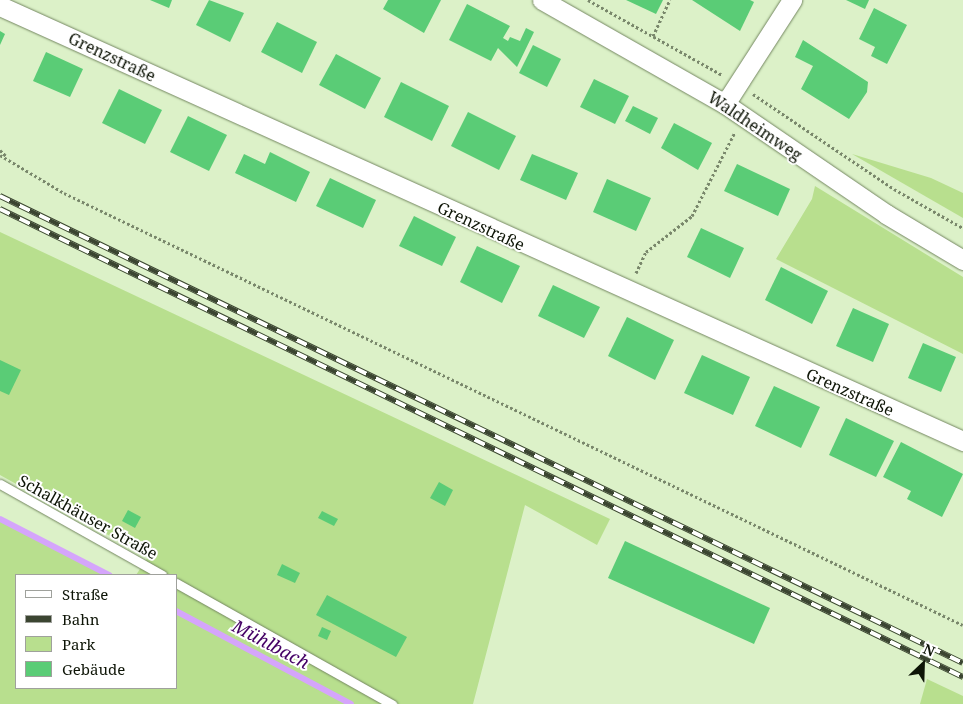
<!DOCTYPE html>
<meta charset="utf-8">
<style>
body{margin:0}
#map{position:relative;width:963px;height:704px;overflow:hidden;background:#dcf1c8;font-family:"Noto Serif",serif}
div>[style]{position:absolute}
.green>*{inset:0;background:#b8df8e}
.stream>*{height:6px;margin:-3px;padding:0 3px;transform-origin:3px;border-radius:3px;background:#d5a5fb}
.building>*{inset:0;background:#5acc76}
.path>*{height:3px;margin-top:-1.5px;transform-origin:0;background:repeating-linear-gradient(90deg,#79876b 0 2.5px,transparent 0 5px)}
.roads{filter:drop-shadow(0 0 1px #748761) drop-shadow(0 0 1px #748761)}
.lane>*{height:9px;margin:-4.5px;padding:0 4.5px;transform-origin:4.5px;border-radius:4.5px;background:#fff}
.street>*{height:19px;margin:-9.5px;padding:0 9.5px;transform-origin:9.5px;border-radius:9.5px;background:#fff}
.rail>*{height:5.5px;margin-top:-2.75px;transform-origin:0;background:repeating-linear-gradient(90deg,#fff 0 11px,#3b4531 0 22px);box-sizing:border-box;border-block:1px solid #3b4531}
span{translate:-50% -50%;white-space:nowrap;text-align:center;line-height:1.15;-webkit-text-stroke:4px #fff;paint-order:stroke}
.street-label{font-size:16px;color:#0e1507}
.water-label{font-size:18px;color:#440065;font-style:italic}
.legend{position:absolute;left:15px;top:574px;width:162px;height:115px;box-sizing:border-box;background:#fff;border:1px solid #9fa19c;margin:0;padding:6px 9px;list-style:none;font-size:15px;color:#0e1507}
.legend li{display:flex;align-items:center;gap:10px;height:25px}
.legend b{width:25px;border:1px solid #9fa19c}
.north{position:absolute;left:898px;top:639px;width:50px;height:50px;-webkit-text-stroke:4px #fff;paint-order:stroke;rotate:24deg;font-size:14px;font-weight:700;line-height:20px;text-align:center;color:#0e1507}
.north::after{content:'';display:block;margin:auto;width:18px;height:22px;background:#0e1507;clip-path:polygon(50% 0,100% 100%,50% 72%,0 100%)}
</style>
<div id="map">
<div class="green">
<i style="clip-path:polygon(852px 154px,931px 178px,963px 193px,963px 218px)"></i>
<i style="clip-path:polygon(815px 186px,963px 277px,963px 354px,776px 259px,812px 199px)"></i>
<i style="clip-path:polygon(0 232px,610px 519px,597px 545px,525px 505px,473px 704px,0 704px,0 518px,114px 575px,16px 575px,16px 688px,176px 688px,176px 575px,136px 575px,148px 557px,0 475px)"></i>
<i style="clip-path:polygon(927px 679px,963px 696px,963px 704px,920px 704px)"></i>
</div>
<div class="stream">
<i style="left:0;top:519px;width:123px;rotate:27.2deg"></i>
<i style="left:176px;top:611px;width:198px;rotate:28deg"></i>
</div>
<div class="building">
<i style="clip-path:polygon(150px 0,172px 0,169px 8px)"></i>
<i style="clip-path:polygon(209px 0,244px 13px,230px 42px,196px 25px)"></i>
<i style="clip-path:polygon(388px 0,441px 0,424px 33px,383px 9px)"></i>
<i style="clip-path:polygon(626px 0,663px 0,656px 14px)"></i>
<i style="clip-path:polygon(692px 0,750px 0,754px 2px,740px 31px)"></i>
<i style="clip-path:polygon(846px 0,869px 0,865px 9px)"></i>
<i style="clip-path:polygon(467px 4px,510px 26px,503px 38px,508px 41px,510px 37px,520px 41px,526px 28px,534px 32px,517px 67px,498px 48px,491px 61px,449px 40px)"></i>
<i style="clip-path:polygon(874px 8px,907px 25px,887px 64px,871px 56px,875px 47px,859px 39px)"></i>
<i style="clip-path:polygon(277px 22px,317px 42px,302px 73px,261px 52px)"></i>
<i style="clip-path:polygon(0 31px,5px 34px,0 45px)"></i>
<i style="clip-path:polygon(803px 40px,868px 82px,867px 92px,849px 119px,801px 89px,813px 66px,795px 57px)"></i>
<i style="clip-path:polygon(533px 45px,561px 59px,547px 87px,519px 73px)"></i>
<i style="clip-path:polygon(46px 52px,83px 69px,70px 97px,33px 81px)"></i>
<i style="clip-path:polygon(336px 54px,381px 78px,365px 109px,319px 85px)"></i>
<i style="clip-path:polygon(594px 79px,629px 96px,615px 124px,580px 107px)"></i>
<i style="clip-path:polygon(401px 82px,449px 106px,432px 141px,384px 117px)"></i>
<i style="clip-path:polygon(119px 89px,162px 110px,145px 144px,102px 123px)"></i>
<i style="clip-path:polygon(633px 106px,658px 118px,650px 134px,625px 121px)"></i>
<i style="clip-path:polygon(468px 112px,516px 136px,499px 170px,451px 146px)"></i>
<i style="clip-path:polygon(188px 116px,227px 135px,209px 171px,170px 152px)"></i>
<i style="clip-path:polygon(674px 123px,712px 143px,698px 170px,661px 148px)"></i>
<i style="clip-path:polygon(270px 152px,310px 172px,296px 202px,235px 173px,244px 154px,265px 164px)"></i>
<i style="clip-path:polygon(532px 154px,578px 173px,566px 200px,520px 180px)"></i>
<i style="clip-path:polygon(737px 164px,790px 189px,778px 216px,724px 191px)"></i>
<i style="clip-path:polygon(330px 178px,376px 200px,363px 228px,316px 206px)"></i>
<i style="clip-path:polygon(607px 179px,651px 198px,636px 231px,593px 212px)"></i>
<i style="clip-path:polygon(414px 216px,456px 237px,442px 266px,399px 246px)"></i>
<i style="clip-path:polygon(701px 228px,744px 248px,730px 278px,687px 257px)"></i>
<i style="clip-path:polygon(477px 246px,520px 266px,502px 303px,460px 282px)"></i>
<i style="clip-path:polygon(781px 267px,828px 291px,812px 324px,765px 300px)"></i>
<i style="clip-path:polygon(553px 285px,600px 307px,584px 338px,538px 316px)"></i>
<i style="clip-path:polygon(853px 308px,889px 324px,873px 362px,836px 346px)"></i>
<i style="clip-path:polygon(627px 317px,674px 340px,655px 380px,608px 356px)"></i>
<i style="clip-path:polygon(923px 343px,956px 357px,941px 392px,908px 378px)"></i>
<i style="clip-path:polygon(702px 355px,750px 377px,733px 415px,684px 393px)"></i>
<i style="clip-path:polygon(0 360px,21px 370px,9px 395px,0 391px)"></i>
<i style="clip-path:polygon(774px 386px,820px 407px,801px 448px,755px 426px)"></i>
<i style="clip-path:polygon(846px 418px,894px 441px,876px 477px,829px 455px)"></i>
<i style="clip-path:polygon(901px 442px,963px 474px,942px 517px,907px 499px,911px 491px,883px 477px)"></i>
<i style="clip-path:polygon(439px 482px,453px 490px,445px 506px,430px 498px)"></i>
<i style="clip-path:polygon(128px 510px,141px 517px,135px 528px,122px 521px)"></i>
<i style="clip-path:polygon(322px 511px,338px 519px,334px 526px,318px 518px)"></i>
<i style="clip-path:polygon(625px 541px,770px 608px,754px 644px,608px 578px)"></i>
<i style="clip-path:polygon(282px 564px,300px 573px,295px 583px,277px 575px)"></i>
<i style="clip-path:polygon(327px 595px,407px 637px,396px 657px,316px 615px)"></i>
<i style="clip-path:polygon(322px 627px,331px 631px,327px 640px,318px 636px)"></i>
</div>
<div class="path">
<i style="left:588px;top:0;width:154px;rotate:29.2deg"></i>
<i style="left:653px;top:36px;width:40px;rotate:-65deg"></i>
<i style="left:753px;top:94px;width:170px;rotate:34deg"></i>
<i style="left:894px;top:189px;width:79px;rotate:29.5deg"></i>
<i style="left:0;top:150px;width:8px;rotate:45deg"></i>
<i style="left:0;top:155px;width:74px;rotate:30.7deg"></i>
<i style="left:64px;top:193px;width:997px;rotate:25.67deg"></i>
<i style="left:636px;top:273px;width:23px;rotate:-65deg"></i>
<i style="left:646px;top:252px;width:58px;rotate:-38deg"></i>
<i style="left:692px;top:216px;width:94px;rotate:-62.9deg"></i>
</div>
<div class="roads">
<div class="lane">
<i style="left:0;top:484px;width:186px;rotate:29.3deg"></i>
<i style="left:176px;top:583px;width:248px;rotate:29.3deg"></i>
</div>
<div class="street">
<i style="left:542px;top:0;width:210px;rotate:29.6deg"></i>
<i style="left:725px;top:104px;width:195px;rotate:34.3deg"></i>
<i style="left:886px;top:214px;width:90px;rotate:30.9deg"></i>
<i style="left:0;top:6px;width:1057px;rotate:24.31deg"></i>
<i style="left:725px;top:104px;width:124px;rotate:-57.2deg"></i>
</div>
</div>
<div class="rail">
<i style="left:0;top:196px;width:1070px;rotate:25.87deg"></i>
<i style="left:0;top:209px;width:1071px;rotate:25.92deg"></i>
</div>
<div class="street-label">
<span style="left:112px;top:57px;rotate:25deg">Grenzstraße</span>
<span style="left:755px;top:126px;rotate:34deg">Waldheimweg</span>
<span style="left:481px;top:226px;rotate:25deg">Grenzstraße</span>
<span style="left:850px;top:392px;rotate:24deg">Grenzstraße</span>
<span style="left:88px;top:517px;rotate:29deg">Schalkhäuser Straße</span>
</div>
<div class="water-label">
<span style="left:271px;top:644px;rotate:28deg">Mühlbach</span>
</div>
<ul class="legend">
<li><b style="height:6px;background:#fff"></b>Straße</li>
<li><b style="height:6px;background:#3b4531"></b>Bahn</li>
<li><b style="height:14px;background:#b8df8e"></b>Park</li>
<li><b style="height:14px;background:#5acc76"></b>Gebäude</li>
</ul>
<div class="north">N</div>
</div>
